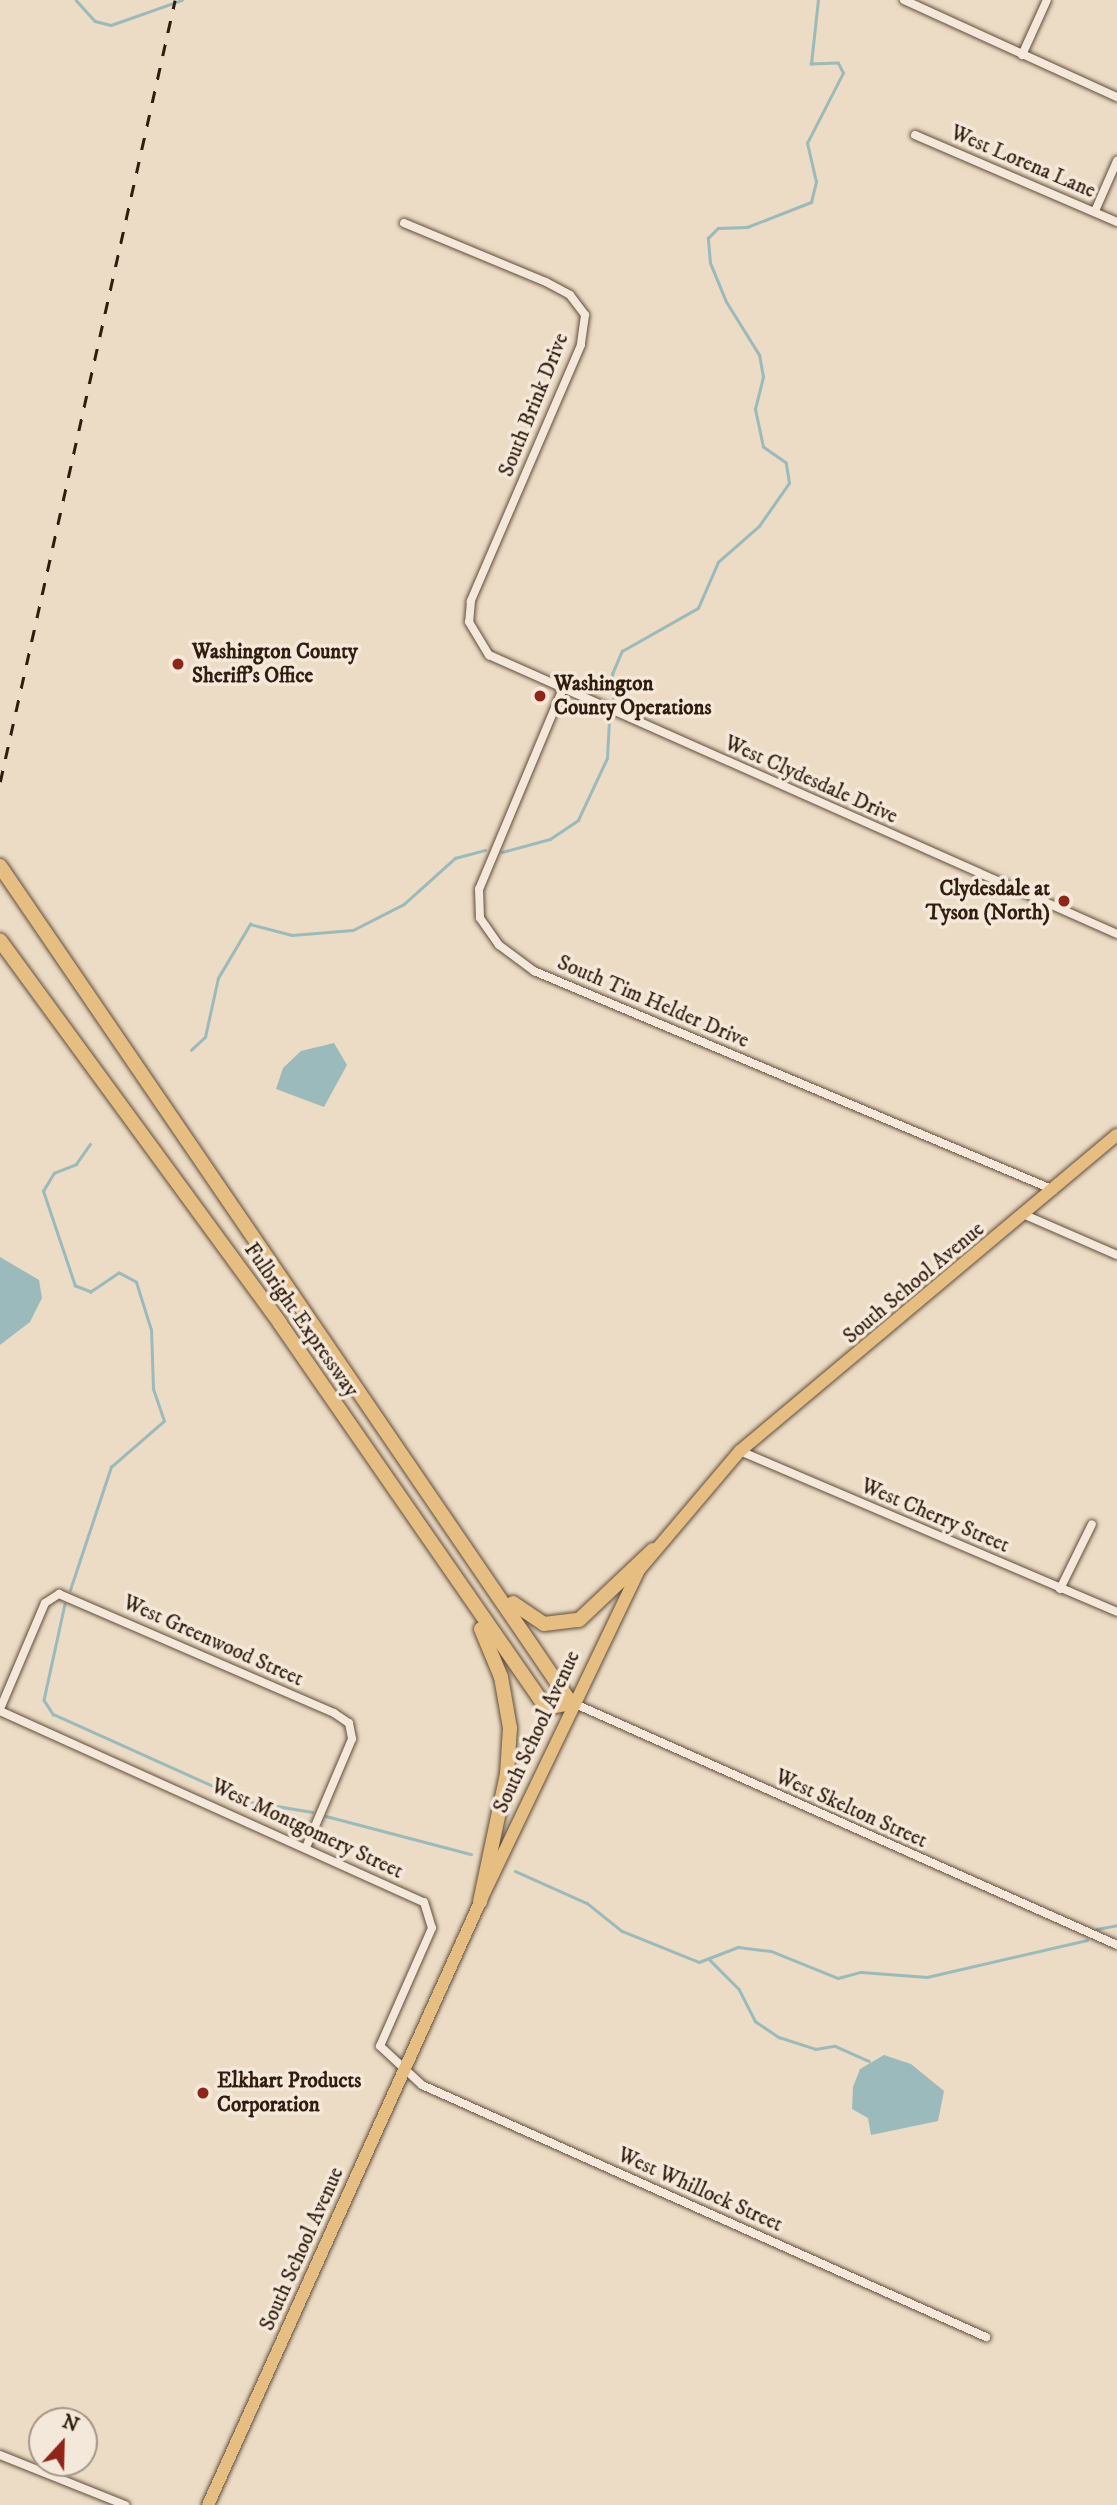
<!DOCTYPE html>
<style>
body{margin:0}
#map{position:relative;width:1117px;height:2505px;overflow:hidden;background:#ecdcc5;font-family:"IM FELL DW Pica",serif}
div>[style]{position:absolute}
.water>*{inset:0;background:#9ababb}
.stream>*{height:2.5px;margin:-1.25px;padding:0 1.25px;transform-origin:1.25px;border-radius:1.25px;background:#9ababb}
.roads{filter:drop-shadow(0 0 2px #604d3c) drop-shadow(0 0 2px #604d3c)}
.minor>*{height:8px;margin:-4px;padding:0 4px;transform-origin:4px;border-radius:4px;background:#f3e8d9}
.primary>*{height:12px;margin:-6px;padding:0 6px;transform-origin:6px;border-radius:6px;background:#e6be82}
.motorway>*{height:14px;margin:-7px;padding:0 7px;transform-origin:7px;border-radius:7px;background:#e6be82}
.rail>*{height:2.5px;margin-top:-1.25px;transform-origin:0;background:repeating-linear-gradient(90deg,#311d0f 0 12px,transparent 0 24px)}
.dots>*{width:19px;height:19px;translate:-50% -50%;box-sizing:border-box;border:4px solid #f3e8d9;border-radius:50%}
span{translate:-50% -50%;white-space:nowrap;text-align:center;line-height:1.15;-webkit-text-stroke:7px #f3e8d9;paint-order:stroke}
.street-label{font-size:21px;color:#311d0f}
.poi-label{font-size:21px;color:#311d0f;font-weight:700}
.left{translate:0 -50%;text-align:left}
.right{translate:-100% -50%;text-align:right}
.north{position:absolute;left:28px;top:2407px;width:70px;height:70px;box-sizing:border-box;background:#f3e8d9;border:2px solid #a59788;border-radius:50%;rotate:22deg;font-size:19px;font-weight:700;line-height:28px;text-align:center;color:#311d0f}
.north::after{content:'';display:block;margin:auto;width:24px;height:32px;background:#8f2418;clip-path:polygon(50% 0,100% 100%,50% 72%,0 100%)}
</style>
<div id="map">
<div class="water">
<i style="clip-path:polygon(334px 1043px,347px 1065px,324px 1107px,276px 1089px,283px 1068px,301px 1051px)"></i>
<i style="clip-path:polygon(0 1257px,39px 1280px,42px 1298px,30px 1322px,0 1345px)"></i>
<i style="clip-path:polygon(884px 2055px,911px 2064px,944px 2091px,938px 2121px,871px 2135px,868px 2118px,852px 2109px,853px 2087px,860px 2069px)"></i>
</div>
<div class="stream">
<i style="left:76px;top:0;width:28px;rotate:48deg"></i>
<i style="left:95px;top:21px;width:16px;rotate:14deg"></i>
<i style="left:111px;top:25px;width:75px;rotate:-19.4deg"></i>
<i style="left:613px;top:698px;width:24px;rotate:-92deg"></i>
<i style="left:612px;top:674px;width:25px;rotate:-67deg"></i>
<i style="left:622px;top:651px;width:87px;rotate:-29.5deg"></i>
<i style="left:698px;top:608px;width:50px;rotate:-66.5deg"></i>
<i style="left:718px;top:562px;width:55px;rotate:-41.3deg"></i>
<i style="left:759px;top:526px;width:52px;rotate:-55.1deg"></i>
<i style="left:789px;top:483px;width:20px;rotate:-99deg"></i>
<i style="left:786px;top:463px;width:28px;rotate:-145deg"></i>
<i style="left:763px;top:447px;width:39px;rotate:-102deg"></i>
<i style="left:755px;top:409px;width:33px;rotate:-76deg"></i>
<i style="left:763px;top:377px;width:22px;rotate:-100deg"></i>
<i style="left:759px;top:355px;width:62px;rotate:-121.9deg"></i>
<i style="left:726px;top:302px;width:42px;rotate:-112.3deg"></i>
<i style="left:710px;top:263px;width:25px;rotate:-95deg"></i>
<i style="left:708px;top:238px;width:14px;rotate:-45deg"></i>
<i style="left:718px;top:228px;width:29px;rotate:-2deg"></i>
<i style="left:747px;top:227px;width:69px;rotate:-21.3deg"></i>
<i style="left:811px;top:202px;width:21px;rotate:-76deg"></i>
<i style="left:816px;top:182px;width:40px;rotate:-103deg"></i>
<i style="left:807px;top:143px;width:79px;rotate:-62.8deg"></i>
<i style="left:843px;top:73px;width:11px;rotate:-117deg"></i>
<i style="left:838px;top:63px;width:27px;rotate:178deg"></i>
<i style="left:811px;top:64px;width:64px;rotate:-83.8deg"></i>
<i style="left:502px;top:852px;width:50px;rotate:-15.2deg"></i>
<i style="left:550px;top:839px;width:34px;rotate:-34deg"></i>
<i style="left:578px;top:820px;width:68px;rotate:-64.9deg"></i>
<i style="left:607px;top:758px;width:36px;rotate:-87deg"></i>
<i style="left:191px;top:1050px;width:19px;rotate:-43deg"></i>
<i style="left:205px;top:1037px;width:60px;rotate:-77.6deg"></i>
<i style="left:218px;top:978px;width:63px;rotate:-59.3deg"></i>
<i style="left:250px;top:924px;width:43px;rotate:14.7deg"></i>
<i style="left:292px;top:935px;width:61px;rotate:-4.7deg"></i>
<i style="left:353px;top:930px;width:57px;rotate:-27deg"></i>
<i style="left:404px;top:904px;width:69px;rotate:-42deg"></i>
<i style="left:455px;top:858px;width:31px;rotate:-15deg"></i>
<i style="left:70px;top:1590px;width:130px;rotate:-71.6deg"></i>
<i style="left:111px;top:1467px;width:70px;rotate:-41deg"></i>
<i style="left:164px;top:1421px;width:34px;rotate:-109deg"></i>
<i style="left:153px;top:1389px;width:59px;rotate:-91.9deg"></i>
<i style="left:151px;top:1330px;width:50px;rotate:-107.4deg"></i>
<i style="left:136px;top:1282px;width:19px;rotate:-152deg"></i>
<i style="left:119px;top:1273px;width:34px;rotate:146deg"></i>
<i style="left:91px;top:1292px;width:17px;rotate:-159deg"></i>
<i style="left:75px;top:1286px;width:100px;rotate:-108.6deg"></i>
<i style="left:43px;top:1191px;width:21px;rotate:-59deg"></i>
<i style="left:54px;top:1173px;width:24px;rotate:-22deg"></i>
<i style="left:76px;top:1164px;width:24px;rotate:-55deg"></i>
<i style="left:65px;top:1604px;width:98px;rotate:102.3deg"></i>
<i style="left:44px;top:1700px;width:17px;rotate:57deg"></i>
<i style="left:53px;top:1714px;width:213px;rotate:24.2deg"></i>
<i style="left:247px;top:1801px;width:66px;rotate:9.6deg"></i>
<i style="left:326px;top:1816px;width:150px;rotate:14.7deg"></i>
<i style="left:515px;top:1871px;width:79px;rotate:24deg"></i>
<i style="left:587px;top:1903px;width:45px;rotate:38.7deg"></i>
<i style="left:622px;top:1931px;width:83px;rotate:21.9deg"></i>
<i style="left:699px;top:1962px;width:42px;rotate:-21deg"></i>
<i style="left:738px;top:1947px;width:33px;rotate:7deg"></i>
<i style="left:771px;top:1951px;width:72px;rotate:21.9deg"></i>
<i style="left:838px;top:1978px;width:24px;rotate:-15deg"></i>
<i style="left:861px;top:1972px;width:66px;rotate:4.3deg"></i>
<i style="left:927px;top:1977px;width:164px;rotate:-13deg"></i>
<i style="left:1097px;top:1929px;width:20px;rotate:-11deg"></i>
<i style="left:710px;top:1960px;width:41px;rotate:45deg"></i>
<i style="left:739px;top:1989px;width:36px;rotate:63deg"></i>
<i style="left:755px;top:2021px;width:29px;rotate:34deg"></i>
<i style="left:779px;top:2037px;width:38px;rotate:18deg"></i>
<i style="left:815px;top:2049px;width:20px;rotate:-9deg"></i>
<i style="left:835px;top:2046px;width:37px;rotate:24deg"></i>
</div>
<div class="roads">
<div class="minor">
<i style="left:904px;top:0;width:234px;rotate:24.5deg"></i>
<i style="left:1022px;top:55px;width:60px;rotate:-65.6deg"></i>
<i style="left:915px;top:135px;width:220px;rotate:23.3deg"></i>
<i style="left:1095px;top:211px;width:55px;rotate:-66.3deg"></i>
<i style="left:404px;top:223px;width:154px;rotate:22.6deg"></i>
<i style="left:546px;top:282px;width:27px;rotate:28deg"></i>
<i style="left:570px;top:295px;width:25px;rotate:53deg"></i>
<i style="left:585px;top:315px;width:30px;rotate:98deg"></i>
<i style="left:581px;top:345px;width:279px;rotate:113.3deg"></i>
<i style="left:471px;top:601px;width:21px;rotate:95deg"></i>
<i style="left:469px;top:622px;width:39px;rotate:59deg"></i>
<i style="left:489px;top:655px;width:687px;rotate:23.95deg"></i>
<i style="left:562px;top:691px;width:215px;rotate:112.7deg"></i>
<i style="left:479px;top:889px;width:29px;rotate:88deg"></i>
<i style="left:480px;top:918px;width:33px;rotate:55deg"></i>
<i style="left:499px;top:945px;width:44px;rotate:36.6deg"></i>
<i style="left:534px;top:971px;width:564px;rotate:22.84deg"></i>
<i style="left:1025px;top:1215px;width:100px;rotate:23.5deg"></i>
<i style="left:740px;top:1451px;width:410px;rotate:23.1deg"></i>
<i style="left:1060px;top:1589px;width:72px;rotate:-63.8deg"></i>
<i style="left:573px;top:1703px;width:595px;rotate:23.98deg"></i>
<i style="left:0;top:1709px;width:115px;rotate:-67deg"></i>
<i style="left:45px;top:1603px;width:17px;rotate:-33deg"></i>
<i style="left:59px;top:1594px;width:300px;rotate:23.4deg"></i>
<i style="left:334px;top:1713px;width:18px;rotate:34deg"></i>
<i style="left:349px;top:1723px;width:16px;rotate:79deg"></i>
<i style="left:352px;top:1739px;width:115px;rotate:113deg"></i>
<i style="left:0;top:1711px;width:465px;rotate:24.3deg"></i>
<i style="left:424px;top:1902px;width:27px;rotate:73deg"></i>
<i style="left:432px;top:1928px;width:129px;rotate:113.8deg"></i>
<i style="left:380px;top:2046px;width:57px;rotate:42.9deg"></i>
<i style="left:422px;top:2085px;width:618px;rotate:24.08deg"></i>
<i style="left:0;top:2455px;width:135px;rotate:21.8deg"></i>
</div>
<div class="primary">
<i style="left:208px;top:2505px;width:662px;rotate:-65.72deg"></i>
<i style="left:480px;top:1902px;width:368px;rotate:-64.4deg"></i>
<i style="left:639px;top:1570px;width:156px;rotate:-49.7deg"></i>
<i style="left:740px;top:1451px;width:492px;rotate:-40deg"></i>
</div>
<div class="motorway">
<i style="left:0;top:866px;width:1013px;rotate:55.7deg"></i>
<i style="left:571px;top:1703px;width:20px;rotate:169deg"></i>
<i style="left:551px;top:1707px;width:14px;rotate:-144deg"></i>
<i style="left:540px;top:1699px;width:457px;rotate:-124.7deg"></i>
<i style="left:280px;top:1323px;width:474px;rotate:-126.2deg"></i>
<i style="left:513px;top:1603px;width:37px;rotate:34deg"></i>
<i style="left:544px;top:1624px;width:35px;rotate:-7deg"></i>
<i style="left:579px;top:1620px;width:102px;rotate:-43.4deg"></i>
<i style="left:480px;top:1902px;width:131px;rotate:-78.1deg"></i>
<i style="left:507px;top:1774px;width:46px;rotate:-86.3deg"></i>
<i style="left:510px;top:1728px;width:52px;rotate:-100deg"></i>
<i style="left:501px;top:1677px;width:52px;rotate:-112.6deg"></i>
</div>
</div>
<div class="rail">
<i style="left:0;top:782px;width:801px;rotate:-77.39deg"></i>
</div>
<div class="dots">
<i style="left:178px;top:664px;background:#8f2418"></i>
<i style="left:540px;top:696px;background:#8f2418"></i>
<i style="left:1064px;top:901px;background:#8f2418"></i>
<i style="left:203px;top:2093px;background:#8f2418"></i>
</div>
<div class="street-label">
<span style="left:1023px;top:162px;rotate:23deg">West Lorena Lane</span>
<span style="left:534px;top:405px;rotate:-68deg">South Brink Drive</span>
<span style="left:811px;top:780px;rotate:24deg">West Clydesdale Drive</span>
<span style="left:653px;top:1002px;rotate:23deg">South Tim Helder Drive</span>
<span style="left:914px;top:1283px;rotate:-40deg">South School Avenue</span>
<span style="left:301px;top:1320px;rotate:55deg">Fulbright Expressway</span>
<span style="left:935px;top:1516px;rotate:23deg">West Cherry Street</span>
<span style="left:213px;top:1641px;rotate:24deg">West Greenwood Street</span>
<span style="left:537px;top:1732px;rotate:-65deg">South School Avenue</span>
<span style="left:851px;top:1809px;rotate:24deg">West Skelton Street</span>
<span style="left:307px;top:1829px;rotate:25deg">West Montgomery Street</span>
<span style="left:700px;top:2190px;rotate:24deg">West Whillock Street</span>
<span style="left:302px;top:2249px;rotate:-66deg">South School Avenue</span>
</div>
<div class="poi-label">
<span class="left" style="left:192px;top:664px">Washington County<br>Sheriff's Office</span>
<span class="left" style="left:554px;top:696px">Washington<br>County Operations</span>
<span class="right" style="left:1050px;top:901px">Clydesdale at<br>Tyson (North)</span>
<span class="left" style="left:217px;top:2093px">Elkhart Products<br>Corporation</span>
</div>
<div class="north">N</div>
</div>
